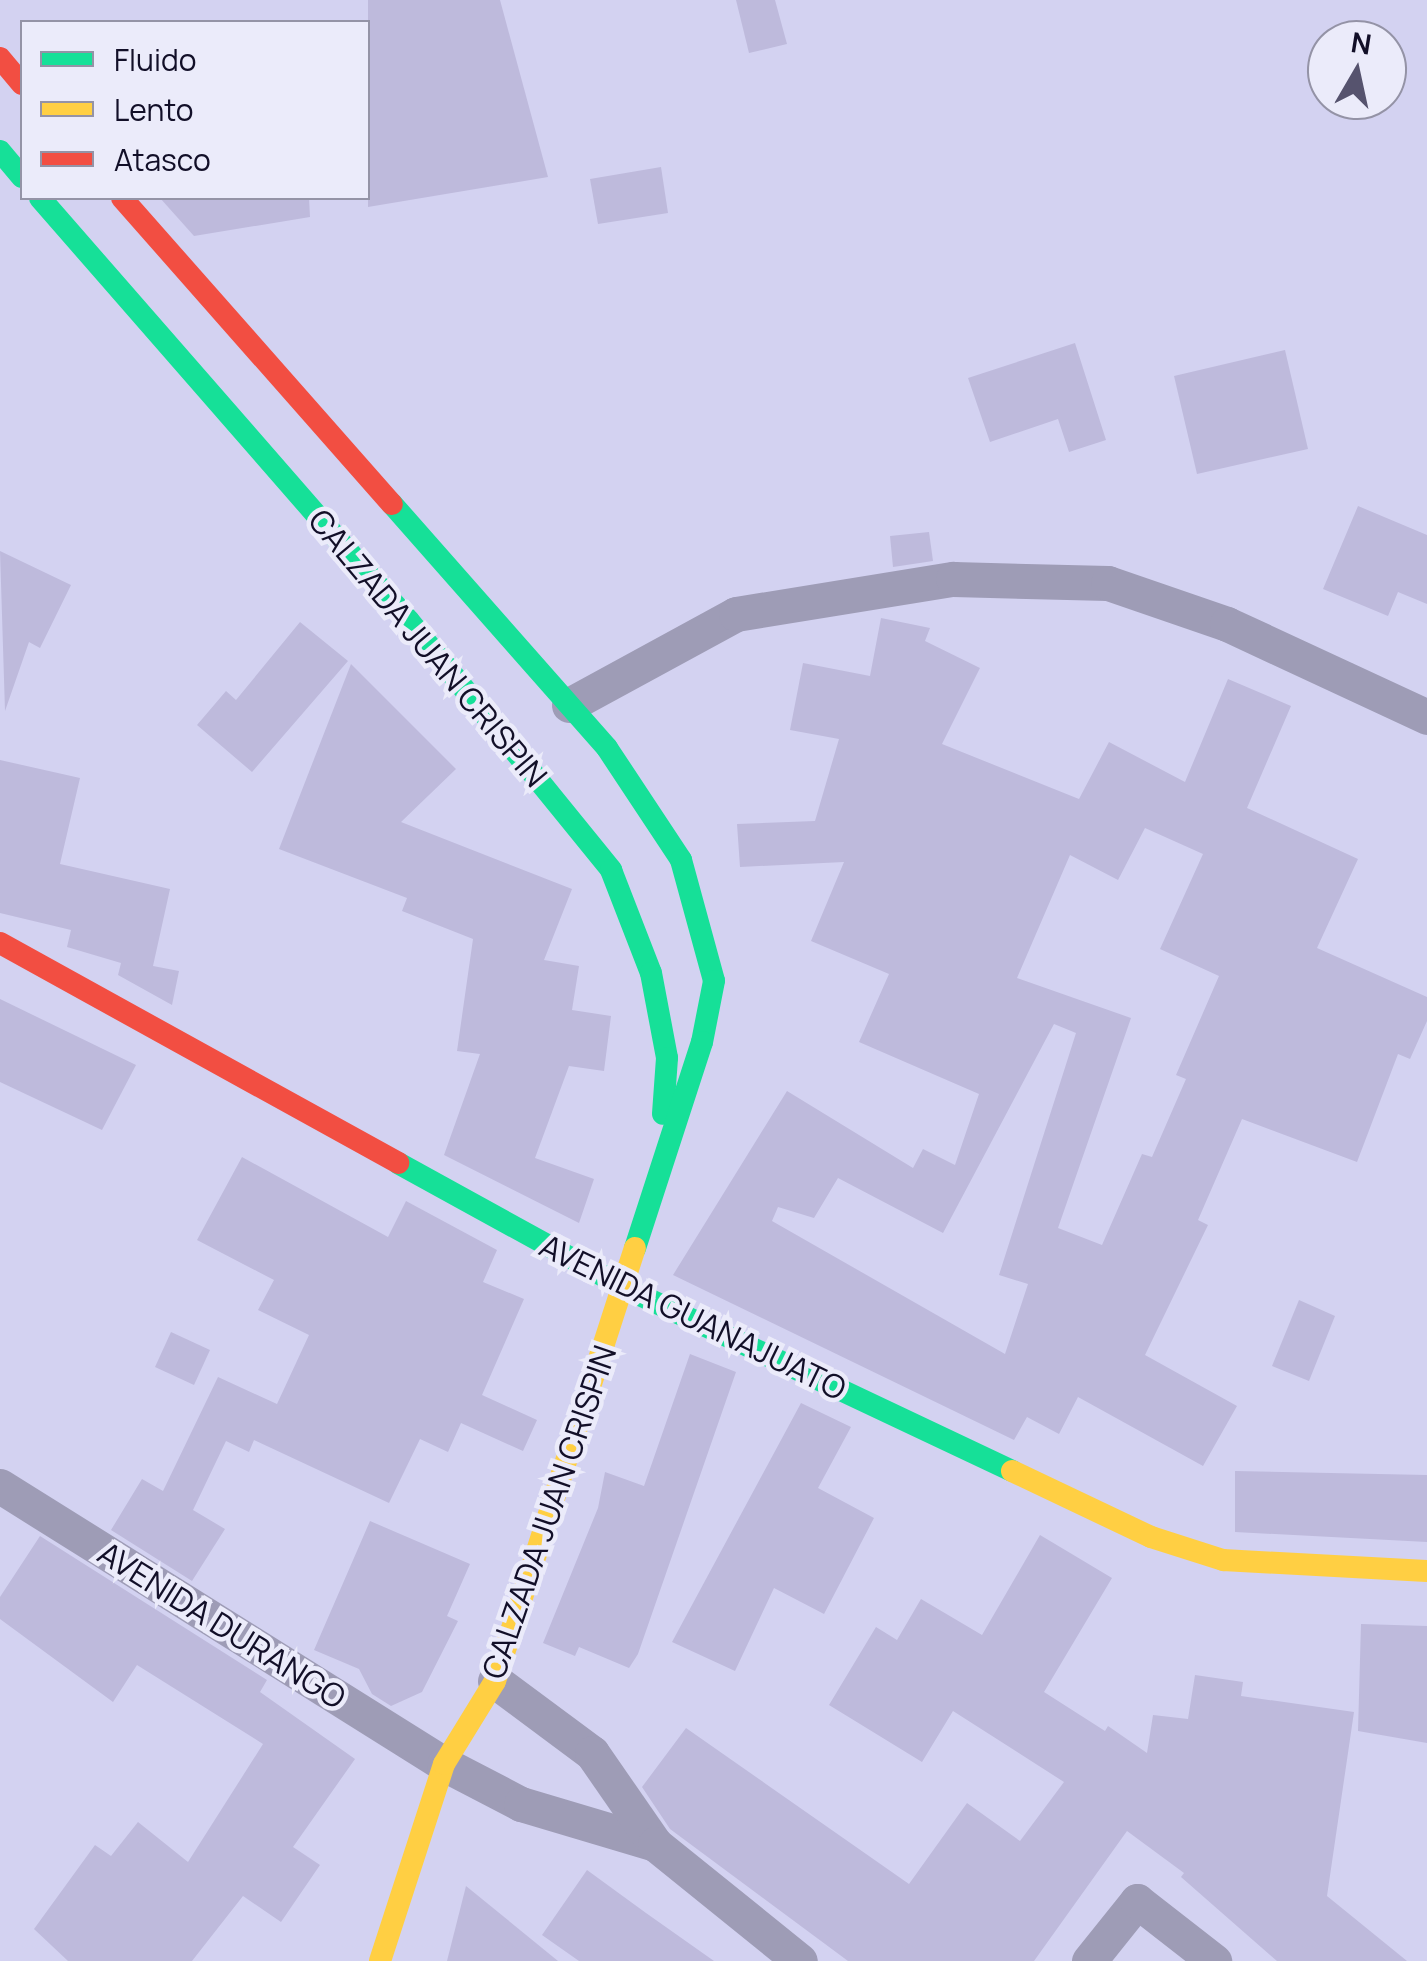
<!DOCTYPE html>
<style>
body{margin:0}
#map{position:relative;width:1427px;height:1961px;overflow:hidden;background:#d3d2f1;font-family:Manrope,sans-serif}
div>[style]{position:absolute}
.building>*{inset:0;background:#bebadc}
.street>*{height:35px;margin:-17.5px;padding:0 17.5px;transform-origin:17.5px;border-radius:17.5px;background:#9e9cb6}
.fast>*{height:22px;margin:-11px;padding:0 11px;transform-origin:11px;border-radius:11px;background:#16e098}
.slow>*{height:22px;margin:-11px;padding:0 11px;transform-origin:11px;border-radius:11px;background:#ffcf43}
.jam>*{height:22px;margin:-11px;padding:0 11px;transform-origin:11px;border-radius:11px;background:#f24e42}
span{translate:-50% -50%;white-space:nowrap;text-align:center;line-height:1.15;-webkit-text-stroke:9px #ebebfa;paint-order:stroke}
.street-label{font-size:32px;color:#120f28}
.legend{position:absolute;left:20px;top:20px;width:350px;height:180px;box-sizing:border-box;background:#ebebfa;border:2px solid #9493a6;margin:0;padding:12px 18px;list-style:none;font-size:30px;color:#120f28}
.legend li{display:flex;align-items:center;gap:20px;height:50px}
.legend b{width:50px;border:2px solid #9493a6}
.north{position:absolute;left:1307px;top:20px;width:100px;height:100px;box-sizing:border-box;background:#ebebfa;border:2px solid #9493a6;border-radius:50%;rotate:9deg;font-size:28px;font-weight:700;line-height:40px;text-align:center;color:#120f28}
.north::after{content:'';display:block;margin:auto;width:35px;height:45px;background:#56536e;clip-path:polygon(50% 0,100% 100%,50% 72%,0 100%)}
</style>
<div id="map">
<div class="building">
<i style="clip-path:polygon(368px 0,500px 0,548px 177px,368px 207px)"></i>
<i style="clip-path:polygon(736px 0,775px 0,787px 44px,749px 53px)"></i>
<i style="clip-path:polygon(661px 167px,668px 213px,598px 224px,590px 179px)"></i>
<i style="clip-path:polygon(160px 198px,309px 198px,310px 217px,194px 236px)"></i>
<i style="clip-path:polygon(1075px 343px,1106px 440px,1069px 452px,1058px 419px,990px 442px,968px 378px)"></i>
<i style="clip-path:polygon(1285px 350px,1308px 449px,1197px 474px,1174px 376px)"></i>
<i style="clip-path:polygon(1358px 506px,1427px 535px,1427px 604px,1398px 592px,1388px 616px,1323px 589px)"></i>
<i style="clip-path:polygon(929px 532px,933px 561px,893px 567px,890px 536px)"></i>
<i style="clip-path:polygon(0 551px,71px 585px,40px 648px,29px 642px,5px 711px)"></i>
<i style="clip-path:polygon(evenodd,881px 618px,930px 628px,925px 641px,980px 668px,942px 744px,1079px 799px,1109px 742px,1185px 782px,1228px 679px,1291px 706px,1247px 808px,1358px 859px,1317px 948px,1427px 997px,1427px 1021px,1410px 1059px,1398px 1054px,1357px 1162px,1242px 1119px,1198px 1220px,1208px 1225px,1145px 1355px,1237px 1406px,1203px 1466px,1078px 1397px,1059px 1434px,1027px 1417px,1014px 1440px,673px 1275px,787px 1091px,913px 1168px,923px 1149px,955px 1165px,979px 1094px,859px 1042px,889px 974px,811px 941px,844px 862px,740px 867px,737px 824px,815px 821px,839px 739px,790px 730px,803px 663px,870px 676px,881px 618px,1145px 828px,1203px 854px,1160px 949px,1219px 976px,1176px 1075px,1186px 1079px,1152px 1157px,1142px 1154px,1102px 1245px,1058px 1228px,1131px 1018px,1017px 978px,1070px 855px,1118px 880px,1145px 828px,881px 618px,1054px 1024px,1076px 1033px,999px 1275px,1028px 1284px,1005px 1354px,772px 1221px,778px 1207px,814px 1218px,838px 1178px,943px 1233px,1054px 1024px)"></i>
<i style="clip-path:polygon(300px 622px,348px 661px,252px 772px,197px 725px,226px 691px,236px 700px)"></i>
<i style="clip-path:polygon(351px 664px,456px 769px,401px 822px,572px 889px,544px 960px,579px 966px,572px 1010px,611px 1016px,604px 1071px,569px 1066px,535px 1158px,594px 1179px,579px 1223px,444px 1155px,480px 1054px,457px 1051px,473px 939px,402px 911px,407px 898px,279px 849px)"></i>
<i style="clip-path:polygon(0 760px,80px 778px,60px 864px,170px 889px,153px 966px,179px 971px,172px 1005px,118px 975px,121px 963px,67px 947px,71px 930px,0 913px)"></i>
<i style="clip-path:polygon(0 999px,136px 1065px,102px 1130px,0 1082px)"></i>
<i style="clip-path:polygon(242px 1157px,388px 1237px,406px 1201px,497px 1250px,483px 1282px,524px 1299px,482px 1395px,537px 1420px,523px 1451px,461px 1423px,448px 1452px,420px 1439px,389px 1503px,254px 1440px,249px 1452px,226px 1441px,193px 1510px,225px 1529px,192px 1581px,111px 1530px,142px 1479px,163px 1491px,218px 1377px,277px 1404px,309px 1335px,258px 1310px,274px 1280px,197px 1240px)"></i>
<i style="clip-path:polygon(1299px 1300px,1335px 1316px,1309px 1381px,1272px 1366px)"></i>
<i style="clip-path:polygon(171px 1332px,210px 1350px,194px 1385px,155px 1367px)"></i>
<i style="clip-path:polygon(690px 1354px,736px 1372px,638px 1654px,629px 1668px,579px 1647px,575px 1656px,543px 1643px,598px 1508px,605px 1472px,644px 1486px)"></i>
<i style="clip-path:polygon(801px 1403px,851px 1427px,818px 1488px,874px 1518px,824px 1614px,774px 1588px,735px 1671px,672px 1642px)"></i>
<i style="clip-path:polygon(1235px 1471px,1427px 1475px,1427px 1542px,1235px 1532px)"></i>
<i style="clip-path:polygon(370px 1521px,470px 1564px,447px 1616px,458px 1621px,422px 1692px,391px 1706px,372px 1694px,359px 1669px,314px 1650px)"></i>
<i style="clip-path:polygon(1040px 1535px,1112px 1578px,1044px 1692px,1105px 1731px,1108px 1726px,1147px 1753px,1153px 1715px,1188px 1719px,1195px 1675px,1243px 1682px,1241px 1696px,1354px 1712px,1327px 1896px,1407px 1961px,1277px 1961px,1181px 1877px,1184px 1873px,1127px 1831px,1034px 1961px,848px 1961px,670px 1829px,642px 1787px,686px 1728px,909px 1884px,967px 1803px,1020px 1841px,1064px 1782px,953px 1711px,922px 1762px,829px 1705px,876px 1627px,897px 1640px,921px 1599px,982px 1635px)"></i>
<i style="clip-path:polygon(40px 1536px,267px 1680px,260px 1692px,355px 1759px,293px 1847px,320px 1865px,281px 1922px,243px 1896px,192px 1961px,68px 1961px,34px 1929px,95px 1845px,111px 1856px,138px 1822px,188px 1862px,263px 1744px,137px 1665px,113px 1702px,0 1619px,0 1597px)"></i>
<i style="clip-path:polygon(1361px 1624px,1427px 1626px,1427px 1743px,1358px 1731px)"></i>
<i style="clip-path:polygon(587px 1870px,646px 1913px,714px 1961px,579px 1961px,542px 1935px)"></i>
<i style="clip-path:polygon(466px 1886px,558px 1961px,447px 1961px)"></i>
</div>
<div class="street">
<i style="left:569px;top:705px;width:190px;rotate:-28.6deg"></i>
<i style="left:736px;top:614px;width:220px;rotate:-9.2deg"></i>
<i style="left:953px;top:579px;width:155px;rotate:1.5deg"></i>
<i style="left:1108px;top:583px;width:126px;rotate:19deg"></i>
<i style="left:1227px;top:624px;width:221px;rotate:24.9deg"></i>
<i style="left:0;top:1486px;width:524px;rotate:32.05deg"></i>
<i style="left:444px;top:1764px;width:87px;rotate:27.5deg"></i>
<i style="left:521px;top:1804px;width:140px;rotate:16.6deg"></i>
<i style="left:495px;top:1681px;width:121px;rotate:36.6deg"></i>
<i style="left:592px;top:1753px;width:111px;rotate:55.3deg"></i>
<i style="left:655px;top:1844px;width:186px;rotate:38.9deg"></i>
<i style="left:1089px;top:1961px;width:77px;rotate:-51.3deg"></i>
<i style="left:1137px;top:1901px;width:98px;rotate:37.9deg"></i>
</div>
<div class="fast">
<i style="left:0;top:151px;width:34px;rotate:50deg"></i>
<i style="left:40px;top:198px;width:561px;rotate:48.9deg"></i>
<i style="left:409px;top:621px;width:321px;rotate:50.9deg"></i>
<i style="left:611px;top:870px;width:110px;rotate:68.8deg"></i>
<i style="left:651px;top:973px;width:86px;rotate:79.3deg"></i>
<i style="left:667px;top:1058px;width:56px;rotate:94.1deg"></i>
<i style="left:392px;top:504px;width:325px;rotate:48.6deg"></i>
<i style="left:607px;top:748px;width:134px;rotate:56.5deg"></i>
<i style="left:681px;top:860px;width:125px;rotate:74.7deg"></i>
<i style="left:714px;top:981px;width:62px;rotate:101.1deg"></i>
<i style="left:702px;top:1042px;width:217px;rotate:108deg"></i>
<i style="left:398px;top:1163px;width:259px;rotate:28.8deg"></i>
<i style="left:625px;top:1288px;width:428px;rotate:25.3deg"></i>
</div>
<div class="slow">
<i style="left:1012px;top:1471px;width:154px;rotate:25.4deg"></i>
<i style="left:1151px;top:1537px;width:76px;rotate:17.7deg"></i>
<i style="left:1223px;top:1560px;width:204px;rotate:3.1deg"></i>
<i style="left:380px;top:1961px;width:207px;rotate:-72deg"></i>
<i style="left:444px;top:1764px;width:97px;rotate:-58.4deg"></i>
<i style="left:495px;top:1681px;width:455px;rotate:-72.1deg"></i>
</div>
<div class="jam">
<i style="left:0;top:58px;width:34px;rotate:50deg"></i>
<i style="left:122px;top:198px;width:408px;rotate:48.6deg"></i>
<i style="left:0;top:943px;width:455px;rotate:28.9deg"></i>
</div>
<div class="street-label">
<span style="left:428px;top:648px;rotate:50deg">CALZADA JUAN CRISPIN</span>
<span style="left:693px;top:1317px;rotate:26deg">AVENIDA GUANAJUATO</span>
<span style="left:549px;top:1512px;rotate:-71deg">CALZADA JUAN CRISPIN</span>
<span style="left:222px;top:1625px;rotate:32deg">AVENIDA DURANGO</span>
</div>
<ul class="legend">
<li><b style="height:12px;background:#16e098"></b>Fluido</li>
<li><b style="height:12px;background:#ffcf43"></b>Lento</li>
<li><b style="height:12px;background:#f24e42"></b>Atasco</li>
</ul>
<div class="north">N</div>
</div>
